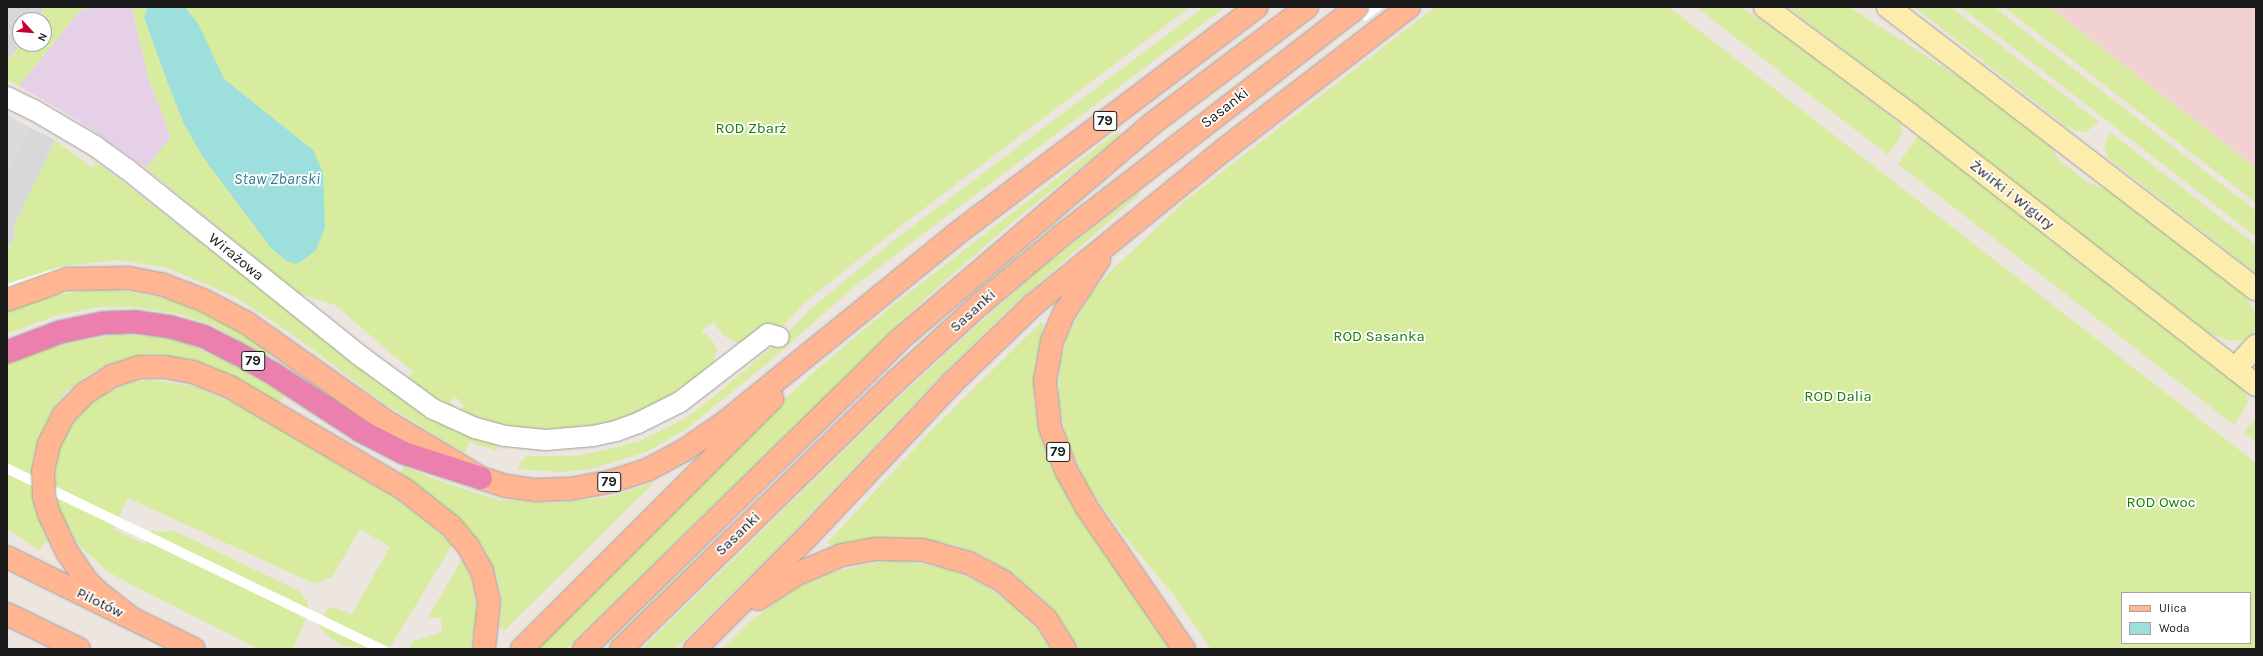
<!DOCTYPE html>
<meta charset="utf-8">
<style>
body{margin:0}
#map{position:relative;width:2263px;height:656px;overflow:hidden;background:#ede5df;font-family:Karla,sans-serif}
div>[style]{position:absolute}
.residential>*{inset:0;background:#d9d8d8}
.industrial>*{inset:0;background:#e6d0e7}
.military>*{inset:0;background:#f1d1d1}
.grass>*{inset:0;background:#d8eca0}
.parking>*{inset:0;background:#dbdbdb}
.water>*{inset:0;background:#9cdfdd}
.pier>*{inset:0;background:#fff}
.roads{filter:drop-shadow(0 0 1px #9f9f9f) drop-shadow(0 0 1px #9f9f9f)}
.street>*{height:20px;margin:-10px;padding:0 10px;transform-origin:10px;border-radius:10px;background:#fff}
.secondary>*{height:22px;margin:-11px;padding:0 11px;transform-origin:11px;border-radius:11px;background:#fdedad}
.primary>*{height:22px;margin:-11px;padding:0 11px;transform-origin:11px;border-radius:11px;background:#ffb592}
.highway>*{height:22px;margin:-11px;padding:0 11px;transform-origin:11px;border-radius:11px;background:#eb80af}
span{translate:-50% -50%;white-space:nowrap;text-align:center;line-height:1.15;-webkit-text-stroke:3.5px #fff;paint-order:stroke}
.shield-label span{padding:1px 3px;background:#fff;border:1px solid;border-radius:3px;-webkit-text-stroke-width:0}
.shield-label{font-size:14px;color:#1b1b1b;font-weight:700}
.street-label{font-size:15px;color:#1b1b1b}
.park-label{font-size:15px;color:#187d04}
.water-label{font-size:16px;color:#387a8f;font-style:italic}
.frame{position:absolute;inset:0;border:8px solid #1b1b1b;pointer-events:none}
.legend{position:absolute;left:2121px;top:592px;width:130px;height:52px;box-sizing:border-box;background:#fff;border:1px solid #a4a4a4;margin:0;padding:5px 7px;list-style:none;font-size:12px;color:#1b1b1b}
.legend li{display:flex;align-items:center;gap:8px;height:20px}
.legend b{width:20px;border:1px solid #a4a4a4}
.north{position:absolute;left:12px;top:12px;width:40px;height:40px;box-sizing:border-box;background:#fff;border:1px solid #a4a4a4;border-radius:50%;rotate:116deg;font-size:11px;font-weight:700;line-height:16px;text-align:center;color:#1b1b1b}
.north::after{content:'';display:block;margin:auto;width:14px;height:18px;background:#c50031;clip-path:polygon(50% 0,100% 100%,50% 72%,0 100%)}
</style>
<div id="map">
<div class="residential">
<i style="clip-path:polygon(7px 7px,46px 7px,35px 20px,20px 20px,18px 39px,22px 44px,7px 62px)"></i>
<i style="clip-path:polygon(31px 128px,55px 140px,13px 229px,16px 234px,10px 246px,7px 245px,7px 170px)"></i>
</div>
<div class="industrial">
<i style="clip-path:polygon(89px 7px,132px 7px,148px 77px,171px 137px,146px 168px,76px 119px,19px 86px,77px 14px)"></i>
</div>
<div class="military">
<i style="clip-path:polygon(2049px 7px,2256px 7px,2256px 168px,2138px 76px)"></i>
</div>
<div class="grass">
<i style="clip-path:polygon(46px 7px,89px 7px,77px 14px,19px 86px,7px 80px,7px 62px,22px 44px,44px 44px,44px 20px,35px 20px)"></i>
<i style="clip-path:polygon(132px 7px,1190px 7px,889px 235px,804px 303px,779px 331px,773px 324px,755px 339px,738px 343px,724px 336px,713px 322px,701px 331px,711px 338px,717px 350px,712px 366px,693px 382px,646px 412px,605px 425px,558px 432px,491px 425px,454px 412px,456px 408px,460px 410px,464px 406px,456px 397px,450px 402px,453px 405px,448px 409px,406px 382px,413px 372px,335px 305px,297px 293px,146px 168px,171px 137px,148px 77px)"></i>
<i style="clip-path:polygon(1204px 7px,1225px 7px,857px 284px,770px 361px,685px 430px,647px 452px,591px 469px,562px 472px,517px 469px,521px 461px,527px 456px,576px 456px,606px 450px,639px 441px,684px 419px,706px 403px,782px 339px,809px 310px,893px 241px)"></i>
<i style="clip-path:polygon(evenodd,1435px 7px,1669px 7px,2229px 442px,2256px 463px,2256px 649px,1211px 649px,1174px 595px,1125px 537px,1087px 485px,1067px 440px,1059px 403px,1060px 365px,1067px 337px,1091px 294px,1111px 271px,1186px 200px,1435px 7px,2122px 593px,2250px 593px,2250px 643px,2122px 643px,2122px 593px)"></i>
<i style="clip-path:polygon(1696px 7px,1740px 7px,1789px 38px,1901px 124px,1902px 134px,1888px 155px)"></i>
<i style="clip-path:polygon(1788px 7px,1849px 7px,1992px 98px,2046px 140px,2059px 160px,2089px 183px,2110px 191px,2239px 289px,2254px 309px,2256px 317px,2254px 334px,2244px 340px,2230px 341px,2208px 333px)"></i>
<i style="clip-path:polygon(1914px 7px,1951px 7px,2099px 122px,2086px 132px,2071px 130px)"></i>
<i style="clip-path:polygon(1961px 7px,1994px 7px,2256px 211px,2256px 237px)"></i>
<i style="clip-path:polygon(2004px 7px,2049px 7px,2256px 168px,2256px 203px)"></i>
<i style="clip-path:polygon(1117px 132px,1120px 136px,1011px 223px,926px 298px,566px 649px,532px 649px,723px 457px,812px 374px,888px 309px)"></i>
<i style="clip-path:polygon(2110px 132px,2256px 245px,2256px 273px,2109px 159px,2104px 147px)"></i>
<i style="clip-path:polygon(1917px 137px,1920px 137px,2243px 389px,2249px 401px,2234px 425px,1898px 164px)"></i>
<i style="clip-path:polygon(55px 140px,92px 168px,96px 163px,105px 168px,389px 388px,499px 443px,497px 451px,469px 442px,466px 453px,454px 447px,384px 403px,289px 332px,235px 297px,168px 268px,119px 260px,63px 266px,7px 284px,7px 253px,16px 234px,13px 229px)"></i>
<i style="clip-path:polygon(1140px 191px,1141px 193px,1012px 307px,939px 378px,779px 547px,675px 649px,642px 649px,898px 398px,973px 329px,1040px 269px)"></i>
<i style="clip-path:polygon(88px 290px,119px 290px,168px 299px,222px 321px,271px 352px,268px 357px,213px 325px,180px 314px,137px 307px,98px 307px,55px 316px,7px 334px,7px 309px,32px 299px)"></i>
<i style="clip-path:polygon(1041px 322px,1044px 325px,1034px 368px,1034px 400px,1039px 432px,1052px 467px,1066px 492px,1173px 649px,1078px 649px,1063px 623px,1043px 599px,1014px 574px,984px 556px,953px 544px,894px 537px,830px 545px,827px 543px,928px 434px)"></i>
<i style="clip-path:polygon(123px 334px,170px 339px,193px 346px,235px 366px,285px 395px,279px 403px,207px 364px,184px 358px,157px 354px,136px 357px,108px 364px,86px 376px,66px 392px,52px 410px,34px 452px,32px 470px,32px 497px,47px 541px,39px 550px,7px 529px,7px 364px,35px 352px,74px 342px)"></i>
<i style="clip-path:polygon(148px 380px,193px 386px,240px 406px,392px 496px,419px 515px,452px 545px,389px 649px,344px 646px,331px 639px,318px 626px,326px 611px,332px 607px,352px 614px,390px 547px,360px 529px,332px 577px,315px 584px,128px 498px,113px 529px,145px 544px,152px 530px,157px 532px,175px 531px,299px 591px,307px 601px,309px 611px,293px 649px,259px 649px,124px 581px,106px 570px,79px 545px,60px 513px,55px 483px,59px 450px,65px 435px,85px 408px,99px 396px,130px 383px)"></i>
<i style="clip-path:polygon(2256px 418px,2256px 442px,2244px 433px)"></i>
<i style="clip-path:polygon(404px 467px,445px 483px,498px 500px,555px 503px,610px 497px,655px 482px,504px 631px,500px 628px,502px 603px,498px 579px,484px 548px,449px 509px,400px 475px)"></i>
<i style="clip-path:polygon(462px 559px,471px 579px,477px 614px,470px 649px,408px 649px,413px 641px,442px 632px,441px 618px,428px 617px)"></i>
<i style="clip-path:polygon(893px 561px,922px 564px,954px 571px,984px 585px,1015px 606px,1039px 632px,1050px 649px,722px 649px,748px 623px,793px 590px,825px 575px,861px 565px)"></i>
</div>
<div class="parking">
<i style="clip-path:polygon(7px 115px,31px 128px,7px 170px)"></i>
</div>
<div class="water">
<i style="clip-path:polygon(148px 7px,185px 7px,199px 25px,224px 79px,313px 150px,323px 172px,325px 228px,316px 250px,302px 261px,296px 264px,287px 261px,271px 248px,203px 157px,184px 124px,167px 81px,144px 17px)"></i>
</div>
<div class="pier">
<i style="clip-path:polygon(1354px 7px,1384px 7px,1365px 21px)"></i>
<i style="clip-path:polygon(63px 266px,68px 293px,32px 299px,7px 309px,7px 284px)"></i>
<i style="clip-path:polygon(7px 463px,392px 649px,370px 649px,7px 474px)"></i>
</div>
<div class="roads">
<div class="street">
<i style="left:7px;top:97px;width:30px;rotate:26deg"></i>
<i style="left:34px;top:110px;width:71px;rotate:30.5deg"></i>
<i style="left:95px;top:146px;width:39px;rotate:36deg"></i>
<i style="left:127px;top:169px;width:302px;rotate:38.7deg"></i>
<i style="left:363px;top:358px;width:87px;rotate:36.1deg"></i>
<i style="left:433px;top:409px;width:46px;rotate:24.3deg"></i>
<i style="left:475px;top:428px;width:31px;rotate:15deg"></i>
<i style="left:505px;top:436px;width:41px;rotate:5.6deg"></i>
<i style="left:546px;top:440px;width:47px;rotate:-4.9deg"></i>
<i style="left:593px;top:436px;width:24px;rotate:-12deg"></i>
<i style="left:616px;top:431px;width:23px;rotate:-20deg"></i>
<i style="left:638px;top:423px;width:47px;rotate:-26.6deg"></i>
<i style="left:680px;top:402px;width:111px;rotate:-37.7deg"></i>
<i style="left:768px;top:334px;width:11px;rotate:15deg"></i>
</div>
<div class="secondary">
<i style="left:1765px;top:7px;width:179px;rotate:36.6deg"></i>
<i style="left:1909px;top:114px;width:440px;rotate:38deg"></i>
<i style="left:1888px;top:7px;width:464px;rotate:37.5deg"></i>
<i style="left:2235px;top:369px;width:31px;rotate:-48deg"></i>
</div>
<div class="primary">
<i style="left:1099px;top:260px;width:64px;rotate:123.4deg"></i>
<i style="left:1064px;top:313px;width:30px;rotate:113deg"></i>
<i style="left:1052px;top:341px;width:41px;rotate:99.9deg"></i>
<i style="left:1045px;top:381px;width:46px;rotate:83.8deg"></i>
<i style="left:1050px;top:427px;width:46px;rotate:69.6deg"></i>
<i style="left:1066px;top:470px;width:43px;rotate:61.1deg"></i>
<i style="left:1087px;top:508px;width:171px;rotate:55.5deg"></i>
<i style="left:7px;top:300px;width:63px;rotate:-19.6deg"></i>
<i style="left:66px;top:279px;width:63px;rotate:-0.9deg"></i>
<i style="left:129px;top:278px;width:33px;rotate:11deg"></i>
<i style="left:161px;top:284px;width:45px;rotate:20.9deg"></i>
<i style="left:203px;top:300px;width:50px;rotate:27.6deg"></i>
<i style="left:247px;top:323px;width:174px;rotate:35.2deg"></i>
<i style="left:389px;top:423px;width:107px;rotate:30.9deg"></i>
<i style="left:481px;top:478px;width:26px;rotate:18deg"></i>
<i style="left:506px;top:486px;width:30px;rotate:8deg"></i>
<i style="left:536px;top:490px;width:34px;rotate:-2deg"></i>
<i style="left:570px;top:489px;width:44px;rotate:-10.5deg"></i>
<i style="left:613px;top:481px;width:38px;rotate:-18deg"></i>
<i style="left:649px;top:469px;width:38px;rotate:-28deg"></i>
<i style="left:683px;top:451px;width:50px;rotate:-34.3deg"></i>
<i style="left:724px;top:423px;width:298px;rotate:-39.1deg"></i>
<i style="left:955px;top:235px;width:378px;rotate:-37.1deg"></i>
<i style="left:7px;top:557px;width:208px;rotate:26.2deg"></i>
<i style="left:758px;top:599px;width:46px;rotate:-32.7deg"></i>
<i style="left:797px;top:574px;width:49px;rotate:-22.9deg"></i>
<i style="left:842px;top:555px;width:35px;rotate:-10deg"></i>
<i style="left:876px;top:549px;width:47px;rotate:1.2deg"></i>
<i style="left:923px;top:550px;width:48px;rotate:15.8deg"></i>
<i style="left:969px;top:563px;width:38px;rotate:28deg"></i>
<i style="left:1003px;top:581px;width:57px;rotate:41.5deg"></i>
<i style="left:1046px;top:619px;width:36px;rotate:58deg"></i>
<i style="left:7px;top:614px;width:80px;rotate:25.9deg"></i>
<i style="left:130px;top:617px;width:33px;rotate:-142deg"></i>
<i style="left:104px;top:597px;width:25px;rotate:-137deg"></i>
<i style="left:86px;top:580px;width:34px;rotate:-124deg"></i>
<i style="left:67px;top:552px;width:42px;rotate:-115.3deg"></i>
<i style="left:49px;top:514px;width:19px;rotate:-106deg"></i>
<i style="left:44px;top:496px;width:24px;rotate:-92deg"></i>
<i style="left:43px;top:472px;width:29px;rotate:-78deg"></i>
<i style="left:49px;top:444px;width:31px;rotate:-63deg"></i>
<i style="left:63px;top:416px;width:32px;rotate:-46deg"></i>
<i style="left:85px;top:393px;width:32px;rotate:-32deg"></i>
<i style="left:112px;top:376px;width:28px;rotate:-18deg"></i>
<i style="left:139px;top:367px;width:26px"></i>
<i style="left:165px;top:367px;width:28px;rotate:10deg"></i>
<i style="left:193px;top:372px;width:40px;rotate:22deg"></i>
<i style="left:230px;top:387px;width:202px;rotate:30.4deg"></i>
<i style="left:404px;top:489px;width:60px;rotate:38.2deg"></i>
<i style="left:451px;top:526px;width:26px;rotate:50deg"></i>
<i style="left:468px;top:546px;width:29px;rotate:61deg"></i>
<i style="left:482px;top:571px;width:32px;rotate:77deg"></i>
<i style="left:489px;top:602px;width:47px;rotate:96.1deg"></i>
<i style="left:522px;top:649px;width:354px;rotate:-45deg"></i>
<i style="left:584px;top:649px;width:440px;rotate:-44.4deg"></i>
<i style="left:898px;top:341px;width:335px;rotate:-40.5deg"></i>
<i style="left:1153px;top:123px;width:193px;rotate:-37deg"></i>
<i style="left:621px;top:649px;width:384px;rotate:-44.3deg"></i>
<i style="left:896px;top:381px;width:114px;rotate:-42.5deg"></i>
<i style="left:980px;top:304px;width:106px;rotate:-40deg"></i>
<i style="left:1061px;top:236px;width:374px;rotate:-37.7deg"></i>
<i style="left:695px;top:649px;width:160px;rotate:-45deg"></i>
<i style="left:808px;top:536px;width:210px;rotate:-46.7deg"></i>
<i style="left:952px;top:383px;width:112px;rotate:-43.9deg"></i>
<i style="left:1033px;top:305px;width:249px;rotate:-39.1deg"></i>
<i style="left:1226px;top:148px;width:231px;rotate:-37.6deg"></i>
</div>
<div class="highway">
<i style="left:7px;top:352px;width:57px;rotate:-20.7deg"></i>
<i style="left:60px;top:332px;width:44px;rotate:-11.8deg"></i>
<i style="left:103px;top:323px;width:33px;rotate:-2deg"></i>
<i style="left:136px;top:322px;width:35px;rotate:8deg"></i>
<i style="left:171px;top:327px;width:35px;rotate:16deg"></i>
<i style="left:205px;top:337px;width:36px;rotate:27deg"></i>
<i style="left:237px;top:353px;width:43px;rotate:29.6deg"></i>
<i style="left:274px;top:374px;width:104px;rotate:33.2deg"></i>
<i style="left:361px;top:431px;width:48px;rotate:27.1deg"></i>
<i style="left:404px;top:453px;width:81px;rotate:18deg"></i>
</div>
</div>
<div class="shield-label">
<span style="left:1105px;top:121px">79</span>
<span style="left:253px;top:361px">79</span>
<span style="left:1058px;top:452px">79</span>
<span style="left:609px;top:482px">79</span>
</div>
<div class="street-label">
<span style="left:1225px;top:108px;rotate:-38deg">Sasanki</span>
<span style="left:2012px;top:195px;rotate:38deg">Żwirki i Wigury</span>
<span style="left:236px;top:257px;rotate:39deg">Wirażowa</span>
<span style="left:973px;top:311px;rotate:-42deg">Sasanki</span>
<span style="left:738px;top:534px;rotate:-44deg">Sasanki</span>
<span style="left:100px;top:603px;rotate:26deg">Pilotów</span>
</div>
<div class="park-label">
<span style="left:751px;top:129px">ROD Zbarż</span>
<span style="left:1379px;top:337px">ROD Sasanka</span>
<span style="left:1838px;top:397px">ROD Dalia</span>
<span style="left:2161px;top:503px">ROD Owoc</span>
</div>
<div class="water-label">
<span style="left:277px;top:179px">Staw Zbarski</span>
</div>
<div class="frame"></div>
<ul class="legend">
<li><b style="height:5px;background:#ffb592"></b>Ulica</li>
<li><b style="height:11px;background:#9cdfdd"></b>Woda</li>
</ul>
<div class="north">N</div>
</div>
